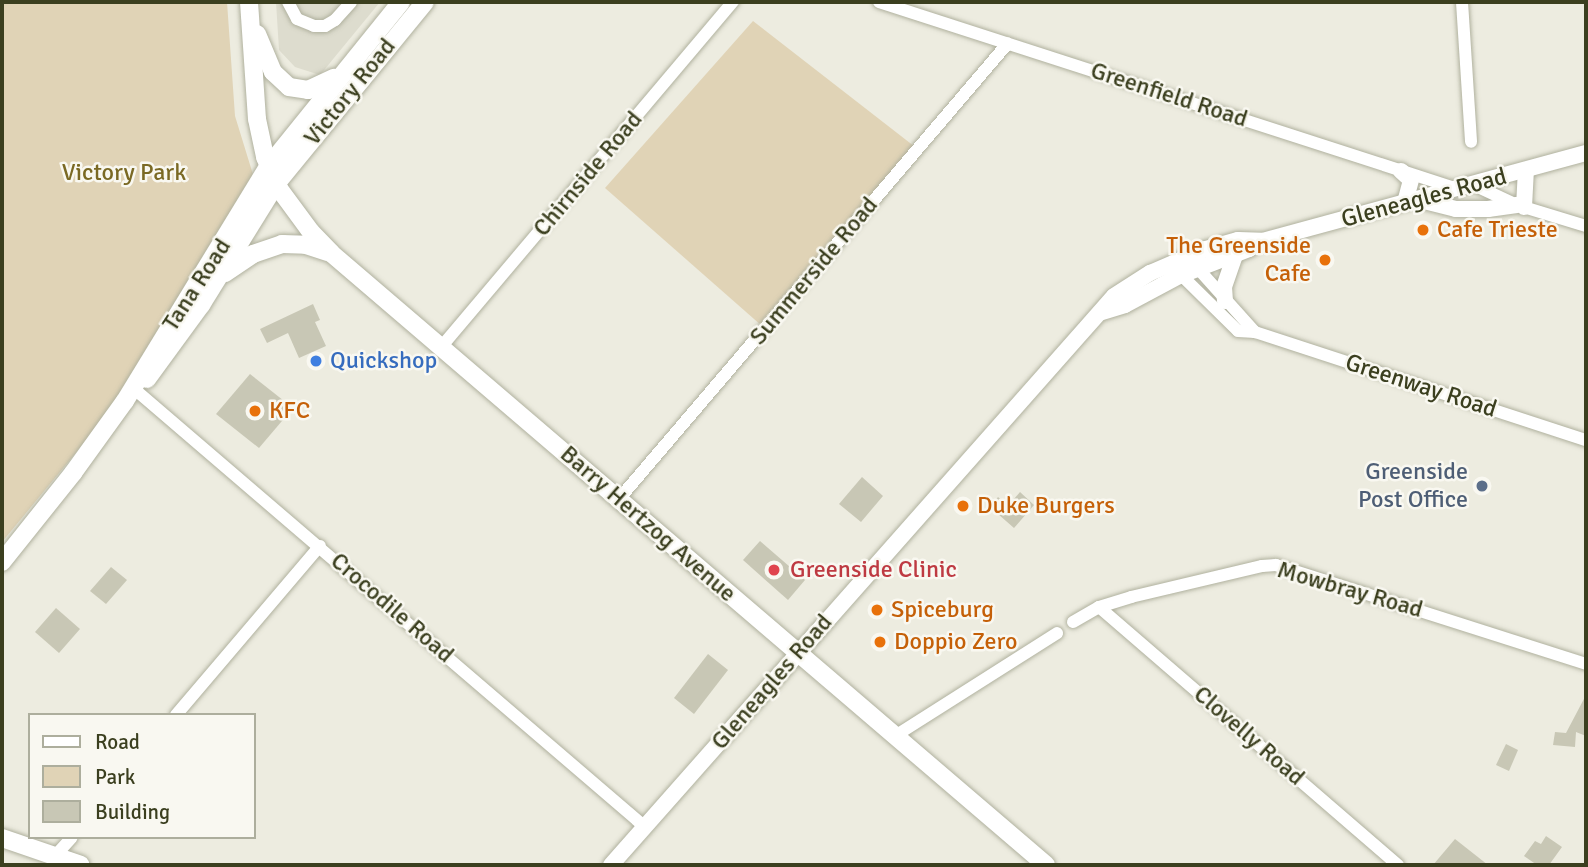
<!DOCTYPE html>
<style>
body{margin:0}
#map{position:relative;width:1588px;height:867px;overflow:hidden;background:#edece0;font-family:Signika,sans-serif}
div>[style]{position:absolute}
.built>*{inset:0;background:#dddcce}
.green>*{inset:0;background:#e0d3b6}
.building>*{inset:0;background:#c8c7b5}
.roads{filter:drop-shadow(0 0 2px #b0b19e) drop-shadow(0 0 2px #b0b19e)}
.minor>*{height:12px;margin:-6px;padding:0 6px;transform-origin:6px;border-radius:6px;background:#fff}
.tertiary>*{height:16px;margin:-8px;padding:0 8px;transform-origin:8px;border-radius:8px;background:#fff}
.secondary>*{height:18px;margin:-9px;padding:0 9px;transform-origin:9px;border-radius:9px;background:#fff}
.dots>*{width:19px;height:19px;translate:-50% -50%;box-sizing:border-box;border:4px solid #f9f8f1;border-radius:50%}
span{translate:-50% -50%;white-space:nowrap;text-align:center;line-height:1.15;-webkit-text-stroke:5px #f9f8f1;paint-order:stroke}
.street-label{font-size:24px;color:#3b3f1f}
.park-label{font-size:24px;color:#7a6924}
.food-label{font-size:24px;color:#c56008}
.left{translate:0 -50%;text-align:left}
.right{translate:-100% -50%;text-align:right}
.shop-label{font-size:24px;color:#366cbe}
.service-label{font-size:24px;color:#4e5e75}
.health-label{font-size:24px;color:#be3a42}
.frame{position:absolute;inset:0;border:4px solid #3b3f1f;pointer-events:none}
.legend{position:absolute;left:28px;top:713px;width:228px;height:126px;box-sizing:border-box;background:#f9f8f1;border:2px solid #adae9d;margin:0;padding:9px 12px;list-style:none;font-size:21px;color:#3b3f1f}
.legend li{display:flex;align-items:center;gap:14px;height:35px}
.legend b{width:35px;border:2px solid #adae9d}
</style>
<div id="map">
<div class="built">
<i style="clip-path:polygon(276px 2px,380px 2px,320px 75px,295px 67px,279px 50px)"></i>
</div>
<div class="green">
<i style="clip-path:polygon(2px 2px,227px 2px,235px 116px,259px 194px,136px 380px,2px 542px)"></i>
<i style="clip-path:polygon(753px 21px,919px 150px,762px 326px,605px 188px)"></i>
</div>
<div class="building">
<i style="clip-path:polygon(313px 304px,320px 320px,315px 322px,326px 346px,299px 358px,288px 333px,267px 343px,260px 329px)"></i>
<i style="clip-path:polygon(250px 374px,293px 408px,259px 448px,216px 414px)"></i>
<i style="clip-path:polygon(862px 477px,883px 496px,861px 522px,839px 504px)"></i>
<i style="clip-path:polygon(1020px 492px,1034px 505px,1014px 528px,990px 507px,998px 497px,1008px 506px)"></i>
<i style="clip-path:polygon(760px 541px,805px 580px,788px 600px,743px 560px)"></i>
<i style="clip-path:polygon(111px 567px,127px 580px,106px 604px,90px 591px)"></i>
<i style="clip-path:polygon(56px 608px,80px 629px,59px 653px,35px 632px)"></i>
<i style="clip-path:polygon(708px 654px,728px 670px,694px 714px,674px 698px)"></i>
<i style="clip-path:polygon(1586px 695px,1586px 736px,1576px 732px,1575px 747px,1553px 745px,1555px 732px,1566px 733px)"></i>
<i style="clip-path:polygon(1506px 744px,1518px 750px,1509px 771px,1496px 765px)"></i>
<i style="clip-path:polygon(1546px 836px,1562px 847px,1549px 865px,1537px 865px,1524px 856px,1535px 841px,1541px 844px)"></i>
<i style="clip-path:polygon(1455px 839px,1488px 865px,1433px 865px)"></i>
</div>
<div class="roads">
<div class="minor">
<i style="left:288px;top:2px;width:19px;rotate:62deg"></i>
<i style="left:297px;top:19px;width:18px;rotate:22deg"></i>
<i style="left:314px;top:26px;width:11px"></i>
<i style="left:325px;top:26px;width:12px;rotate:-31deg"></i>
<i style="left:335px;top:20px;width:24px;rotate:-48deg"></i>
<i style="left:879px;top:2px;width:608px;rotate:17.9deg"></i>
<i style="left:1462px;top:2px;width:140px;rotate:86.3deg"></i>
<i style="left:1476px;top:186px;width:45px;rotate:24.9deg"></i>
<i style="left:1517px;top:205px;width:72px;rotate:16.9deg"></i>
<i style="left:1193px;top:263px;width:93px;rotate:48.1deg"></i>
<i style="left:1175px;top:269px;width:88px;rotate:44.5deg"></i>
<i style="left:1238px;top:331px;width:17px;rotate:3deg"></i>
<i style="left:1255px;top:332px;width:348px;rotate:18.1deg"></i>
<i style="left:442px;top:346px;width:451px;rotate:-49.8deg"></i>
<i style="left:132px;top:387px;width:676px;rotate:40.62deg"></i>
<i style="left:619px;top:499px;width:599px;rotate:-49.53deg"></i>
<i style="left:1099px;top:607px;width:395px;rotate:40.8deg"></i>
<i style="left:1073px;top:622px;width:30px;rotate:-30deg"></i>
<i style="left:1099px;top:607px;width:34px;rotate:-17deg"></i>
<i style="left:1131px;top:597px;width:135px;rotate:-13.3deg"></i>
<i style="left:1262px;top:566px;width:14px;rotate:-4deg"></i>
<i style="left:1276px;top:565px;width:325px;rotate:17.7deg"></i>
<i style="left:176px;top:715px;width:222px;rotate:-49.6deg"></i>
<i style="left:895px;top:736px;width:192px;rotate:-32.4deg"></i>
<i style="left:55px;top:856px;width:25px;rotate:-48deg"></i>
</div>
<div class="tertiary">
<i style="left:1401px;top:171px;width:13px;rotate:42deg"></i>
<i style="left:1411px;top:180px;width:23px;rotate:105deg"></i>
<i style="left:1420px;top:200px;width:37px;rotate:14deg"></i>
<i style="left:1456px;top:209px;width:32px"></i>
<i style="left:1488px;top:209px;width:29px;rotate:-8deg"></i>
<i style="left:1524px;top:207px;width:36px;rotate:-87deg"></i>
<i style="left:1225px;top:301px;width:14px;rotate:-94deg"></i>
<i style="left:1224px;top:287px;width:34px;rotate:-71deg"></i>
<i style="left:1102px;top:312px;width:24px;rotate:-17deg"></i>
<i style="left:1125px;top:305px;width:61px;rotate:-28.2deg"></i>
<i style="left:1179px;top:276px;width:75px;rotate:-21.1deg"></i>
<i style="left:1249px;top:249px;width:15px;rotate:-32deg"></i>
<i style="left:1262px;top:241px;width:336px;rotate:-15.2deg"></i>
<i style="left:611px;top:865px;width:759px;rotate:-48.52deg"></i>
<i style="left:1114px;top:296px;width:43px;rotate:-32.6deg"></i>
<i style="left:1150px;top:273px;width:61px;rotate:-23.2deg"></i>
<i style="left:1206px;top:249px;width:33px;rotate:-16deg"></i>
<i style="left:1238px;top:240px;width:24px;rotate:2deg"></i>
</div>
<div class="secondary">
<i style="left:249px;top:2px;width:117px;rotate:86.1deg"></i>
<i style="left:257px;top:119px;width:39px;rotate:78deg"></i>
<i style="left:265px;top:157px;width:36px;rotate:66deg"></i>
<i style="left:280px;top:190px;width:52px;rotate:53.6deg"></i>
<i style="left:311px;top:232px;width:29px;rotate:46deg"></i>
<i style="left:331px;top:253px;width:941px;rotate:40.56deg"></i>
<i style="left:257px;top:34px;width:41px;rotate:67.2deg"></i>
<i style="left:273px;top:72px;width:22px;rotate:43deg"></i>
<i style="left:289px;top:87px;width:19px;rotate:9deg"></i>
<i style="left:308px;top:90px;width:29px;rotate:-25deg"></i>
<i style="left:225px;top:273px;width:34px;rotate:-34deg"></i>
<i style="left:253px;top:254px;width:31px;rotate:-19deg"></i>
<i style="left:282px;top:244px;width:24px;rotate:2deg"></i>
<i style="left:306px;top:245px;width:23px;rotate:18deg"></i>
<i style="left:147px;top:379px;width:92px;rotate:-53.9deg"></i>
<i style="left:201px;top:305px;width:142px;rotate:-58.2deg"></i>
<i style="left:276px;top:184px;width:235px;rotate:-50.7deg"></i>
<i style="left:2px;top:562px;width:114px;rotate:-51.4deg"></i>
<i style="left:73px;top:473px;width:89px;rotate:-54.2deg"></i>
<i style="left:125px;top:401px;width:274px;rotate:-58.6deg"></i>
<i style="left:268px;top:167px;width:212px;rotate:-51.1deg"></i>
<i style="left:2px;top:838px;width:83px;rotate:18.9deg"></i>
</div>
</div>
<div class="dots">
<i style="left:1423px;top:230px;background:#e8710a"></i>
<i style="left:1325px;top:260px;background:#e8710a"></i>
<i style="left:316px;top:361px;background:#3f7fe0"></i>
<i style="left:255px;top:411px;background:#e8710a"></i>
<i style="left:1482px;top:486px;background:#5c6f8a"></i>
<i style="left:963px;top:506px;background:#e8710a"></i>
<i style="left:774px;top:570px;background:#e0444e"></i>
<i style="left:877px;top:610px;background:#e8710a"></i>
<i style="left:880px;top:642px;background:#e8710a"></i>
</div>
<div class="street-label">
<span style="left:350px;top:92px;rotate:-51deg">Victory Road</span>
<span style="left:1169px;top:95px;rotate:18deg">Greenfield Road</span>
<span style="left:588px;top:174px;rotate:-50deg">Chirnside Road</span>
<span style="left:1424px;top:198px;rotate:-15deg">Gleneagles Road</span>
<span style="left:814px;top:271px;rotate:-50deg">Summerside Road</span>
<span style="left:197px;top:285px;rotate:-57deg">Tana Road</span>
<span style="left:1421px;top:386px;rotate:18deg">Greenway Road</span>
<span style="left:648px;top:524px;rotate:41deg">Barry Hertzog Avenue</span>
<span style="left:1350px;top:590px;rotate:16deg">Mowbray Road</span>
<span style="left:392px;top:608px;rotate:41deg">Crocodile Road</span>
<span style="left:772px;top:682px;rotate:-49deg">Gleneagles Road</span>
<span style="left:1249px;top:736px;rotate:41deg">Clovelly Road</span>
</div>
<div class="park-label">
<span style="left:124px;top:173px">Victory Park</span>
</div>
<div class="food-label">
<span class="left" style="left:1437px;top:230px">Cafe Trieste</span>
<span class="right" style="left:1311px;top:260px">The Greenside<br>Cafe</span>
<span class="left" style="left:269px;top:411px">KFC</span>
<span class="left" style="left:977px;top:506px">Duke Burgers</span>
<span class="left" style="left:891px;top:610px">Spiceburg</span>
<span class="left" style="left:894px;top:642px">Doppio Zero</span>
</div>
<div class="shop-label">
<span class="left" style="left:330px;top:361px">Quickshop</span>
</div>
<div class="service-label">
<span class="right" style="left:1468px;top:486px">Greenside<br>Post Office</span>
</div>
<div class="health-label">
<span class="left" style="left:790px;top:570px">Greenside Clinic</span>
</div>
<div class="frame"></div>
<ul class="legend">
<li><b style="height:9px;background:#fff"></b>Road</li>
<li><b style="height:19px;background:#e0d3b6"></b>Park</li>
<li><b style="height:19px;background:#c8c7b5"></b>Building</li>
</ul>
</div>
